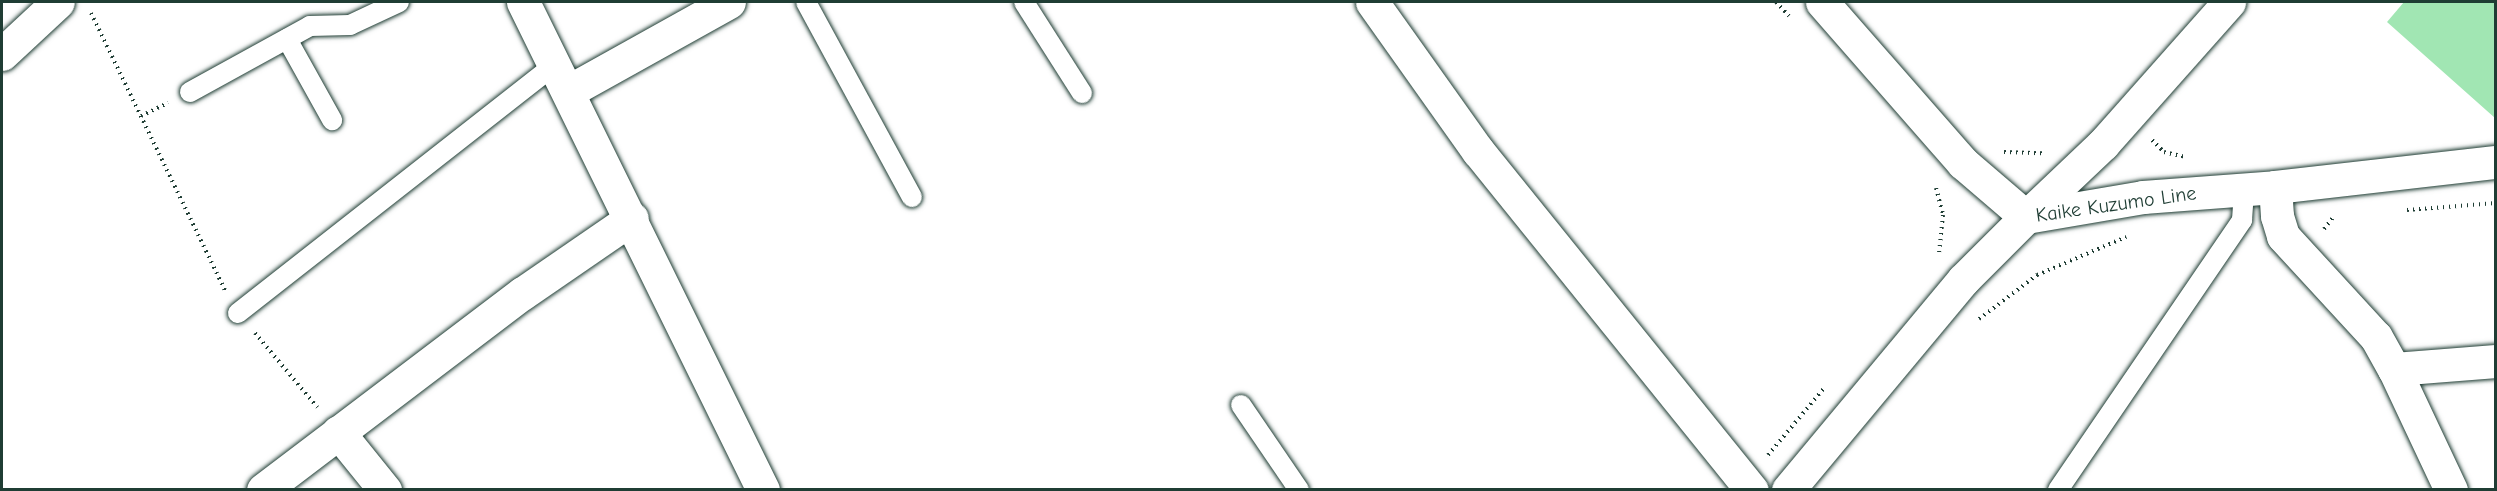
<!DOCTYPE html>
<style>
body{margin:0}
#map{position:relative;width:2497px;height:491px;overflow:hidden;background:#fff;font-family:"Comic Neue",sans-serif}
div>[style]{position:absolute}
.green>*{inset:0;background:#a1e6b3}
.path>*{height:4px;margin-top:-2px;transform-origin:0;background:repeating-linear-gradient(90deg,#1f3d34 0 1.5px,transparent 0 6px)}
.roads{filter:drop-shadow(0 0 2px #1f3d34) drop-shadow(0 0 2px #1f3d34)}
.service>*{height:20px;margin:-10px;padding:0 10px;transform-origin:10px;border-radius:10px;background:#fff}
.minor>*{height:33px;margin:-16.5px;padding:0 16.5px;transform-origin:16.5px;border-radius:16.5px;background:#fff}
.tertiary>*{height:33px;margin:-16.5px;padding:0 16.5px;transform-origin:16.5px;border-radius:16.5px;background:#fff}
.secondary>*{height:33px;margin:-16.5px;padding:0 16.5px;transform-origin:16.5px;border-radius:16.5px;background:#fff}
span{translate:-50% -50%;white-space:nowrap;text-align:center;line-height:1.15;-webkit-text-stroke:5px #fff;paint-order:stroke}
.street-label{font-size:20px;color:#1f3d34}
.frame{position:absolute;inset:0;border:3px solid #1f3d34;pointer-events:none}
</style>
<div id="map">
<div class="green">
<i style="clip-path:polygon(2404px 2px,2495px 2px,2495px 118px,2387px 22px)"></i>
</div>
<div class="path">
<i style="left:1776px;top:2px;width:19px;rotate:47deg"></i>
<i style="left:91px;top:13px;width:308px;rotate:64.2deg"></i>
<i style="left:141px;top:116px;width:30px;rotate:-26deg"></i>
<i style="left:2152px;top:140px;width:17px;rotate:45deg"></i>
<i style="left:2164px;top:152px;width:23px;rotate:13deg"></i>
<i style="left:2004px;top:152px;width:38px;rotate:2deg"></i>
<i style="left:1936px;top:188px;width:28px;rotate:75deg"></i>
<i style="left:1943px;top:215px;width:38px;rotate:96deg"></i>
<i style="left:2407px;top:210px;width:89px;rotate:-4.5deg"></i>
<i style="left:2324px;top:229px;width:16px;rotate:-52deg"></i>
<i style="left:1979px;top:319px;width:73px;rotate:-37.2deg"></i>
<i style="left:2037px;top:275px;width:97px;rotate:-23.1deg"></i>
<i style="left:255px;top:333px;width:97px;rotate:50deg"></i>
<i style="left:1768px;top:455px;width:89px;rotate:-50deg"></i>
</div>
<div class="roads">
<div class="service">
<i style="left:806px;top:2px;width:222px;rotate:61.5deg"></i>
<i style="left:1024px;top:2px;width:108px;rotate:57.5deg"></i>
<i style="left:287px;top:39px;width:93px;rotate:60.9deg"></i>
<i style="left:190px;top:92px;width:137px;rotate:-28.8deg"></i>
<i style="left:310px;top:26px;width:40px;rotate:-1.4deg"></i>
<i style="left:350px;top:25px;width:54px;rotate:-25.1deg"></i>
<i style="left:238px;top:313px;width:403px;rotate:-38.1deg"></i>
<i style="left:1241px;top:405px;width:103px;rotate:55.7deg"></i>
<i style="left:2058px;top:490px;width:327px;rotate:-55.7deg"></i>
<i style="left:2242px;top:220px;width:31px;rotate:-86deg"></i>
</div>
<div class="minor">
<i style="left:523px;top:2px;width:544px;rotate:63.81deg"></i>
<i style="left:1372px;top:2px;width:183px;rotate:54.6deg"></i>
<i style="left:1478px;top:151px;width:436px;rotate:51.1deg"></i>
<i style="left:2px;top:54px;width:76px;rotate:-42.9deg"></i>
<i style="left:569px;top:91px;width:183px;rotate:-29.1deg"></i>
<i style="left:2275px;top:187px;width:29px;rotate:86deg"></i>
<i style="left:2277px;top:216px;width:21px;rotate:73deg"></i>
<i style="left:2283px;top:236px;width:137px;rotate:47.4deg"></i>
<i style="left:2376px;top:337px;width:37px;rotate:61deg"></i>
<i style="left:2026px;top:217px;width:106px;rotate:-43.5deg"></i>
<i style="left:2103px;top:144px;width:190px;rotate:-48.4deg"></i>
<i style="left:338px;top:432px;width:75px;rotate:51deg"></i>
<i style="left:263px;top:490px;width:326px;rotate:-37.2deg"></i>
<i style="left:523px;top:293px;width:132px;rotate:-34.5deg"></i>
<i style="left:2451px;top:490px;width:134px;rotate:-115.2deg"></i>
<i style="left:2394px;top:369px;width:102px;rotate:-4.5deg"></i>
</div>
<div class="tertiary">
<i style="left:1822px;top:2px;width:214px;rotate:48.8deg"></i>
<i style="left:1963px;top:163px;width:83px;rotate:40.6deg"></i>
</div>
<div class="secondary">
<i style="left:1788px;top:490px;width:273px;rotate:-50.2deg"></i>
<i style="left:1963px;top:280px;width:89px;rotate:-45deg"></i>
<i style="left:2026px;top:217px;width:119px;rotate:-9.7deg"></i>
<i style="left:2143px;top:197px;width:132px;rotate:-4.3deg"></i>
<i style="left:2275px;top:187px;width:222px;rotate:-6.5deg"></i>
</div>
</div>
<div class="street-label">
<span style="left:2116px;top:204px;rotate:-8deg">Kaike Kuzumo Line</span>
</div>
<div class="frame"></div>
</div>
